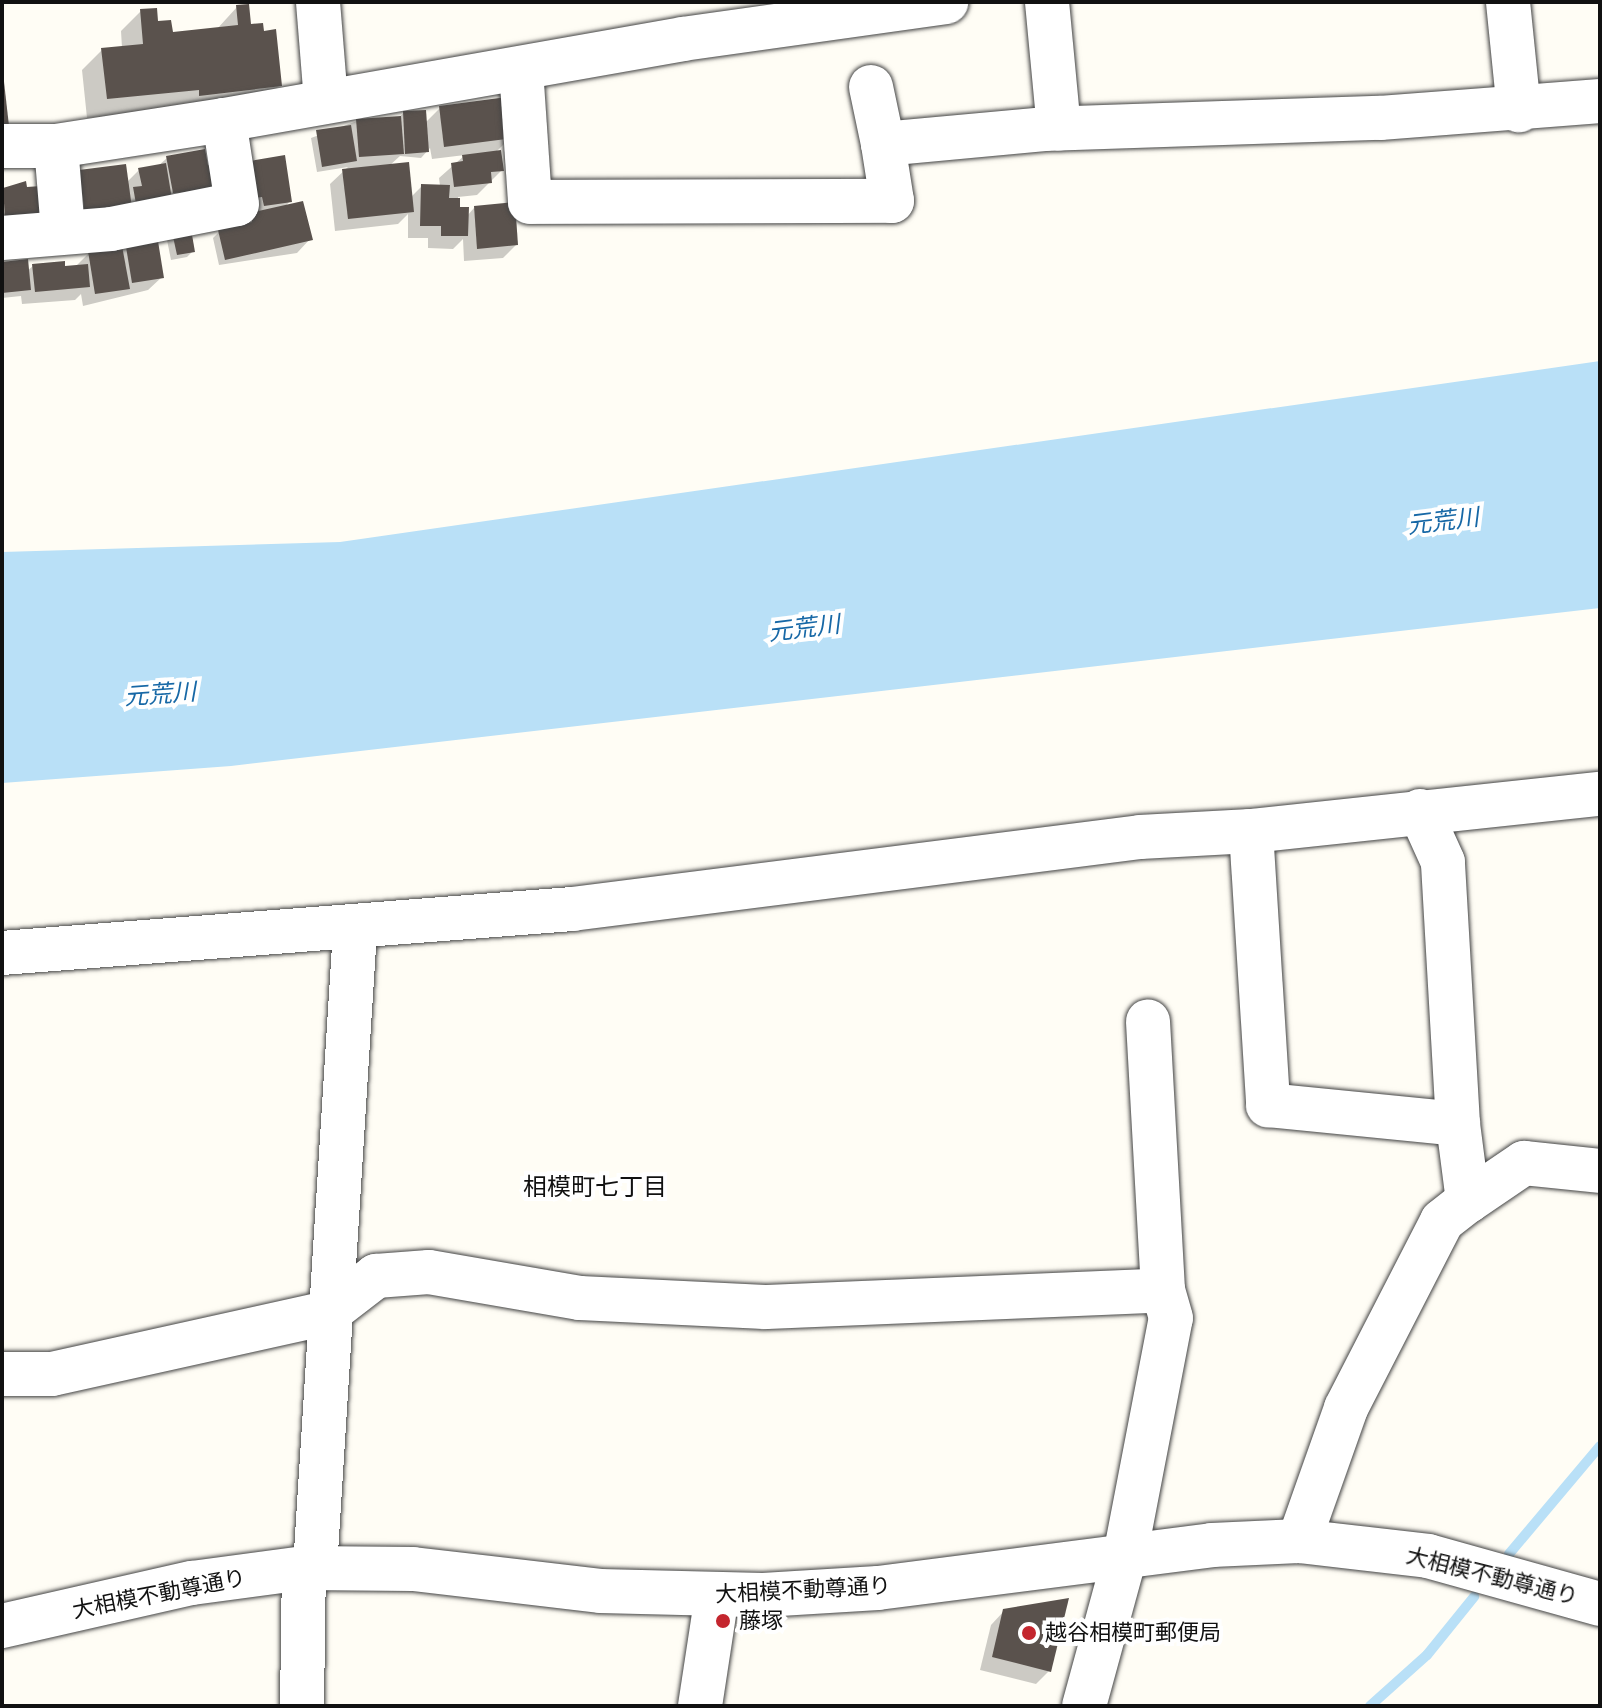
<!DOCTYPE html>
<meta charset="utf-8">
<style>
body{margin:0}
#map{position:relative;width:1602px;height:1708px;overflow:hidden;background:#fffdf5;font-family:"Source Serif 4","Noto Sans JP",serif}
div>[style]{position:absolute}
.water>*{inset:0;background:#b9e0f7}
.shadow>*{inset:0;background:#0003}
.stream>*{height:10px;margin:-5px;padding:0 5px;transform-origin:5px;border-radius:5px;background:#b9e0f7}
.building>*{inset:0;background:#5a524d}
.roads{filter:drop-shadow(0 0 2px #444) drop-shadow(0 0 2px #444)}
.minor>*{height:44px;margin:-22px;padding:0 22px;transform-origin:22px;border-radius:22px;background:#fff}
.dots>*{width:22px;height:22px;translate:-50% -50%;box-sizing:border-box;border:4px solid #fff;border-radius:50%}
span{translate:-50% -50%;white-space:nowrap;text-align:center;line-height:1.15;-webkit-text-stroke:8px #fff;paint-order:stroke}
.street-label{font-size:22px;color:#111}
.poi-label{font-size:22px;color:#111}
.left{translate:0 -50%;text-align:left}
.water-label{font-size:24px;color:#1768a6;font-style:italic}
.neighbourhood-label{font-size:24px;color:#111}
.frame{position:absolute;inset:0;border:4px solid #111;pointer-events:none}
</style>
<div id="map">
<div class="water">
<i style="clip-path:polygon(1600px 361px,1600px 608px,231px 766px,2px 783px,2px 552px,340px 542px)"></i>
</div>
<div class="shadow">
<i style="clip-path:polygon(237px 7px,280px 85px,260px 105px,87px 118px,82px 70px,102px 50px,122px 48px,121px 31px,141px 11px,171px 34px,217px 29px)"></i>
<i style="clip-path:polygon(evenodd,440px 108px,511px 137px,495px 153px,502px 170px,477px 195px,458px 197px,458px 209px,467px 216px,474px 208px,516px 245px,503px 258px,464px 261px,463px 239px,453px 249px,428px 248px,428px 238px,408px 238px,408px 214px,398px 224px,335px 231px,330px 184px,348px 167px,317px 172px,311px 138px,357px 121px,398px 118px,404px 113px,425px 123px,440px 108px,430px 148px,432px 159px,465px 155px,439px 178px,440px 186px,422px 186px,410px 198px,389px 166px,400px 156px,421px 158px,430px 148px)"></i>
<i style="clip-path:polygon(167px 158px,207px 167px,170px 205px,73px 227px,67px 185px,126px 183px,139px 170px,158px 166px)"></i>
<i style="clip-path:polygon(232px 177px,290px 201px,284px 208px,310px 239px,297px 253px,219px 265px,213px 238px,219px 232px)"></i>
<i style="clip-path:polygon(4px 190px,41px 214px,2px 223px)"></i>
<i style="clip-path:polygon(173px 234px,193px 251px,187px 257px,171px 260px,167px 240px)"></i>
<i style="clip-path:polygon(126px 242px,162px 277px,148px 290px,83px 306px,81px 294px,75px 300px,22px 304px,21px 296px,2px 298px,2px 264px,27px 271px,33px 266px,63px 269px,76px 266px,89px 253px)"></i>
<i style="clip-path:polygon(1004px 1611px,1049px 1671px,1036px 1684px,980px 1670px,991px 1625px)"></i>
</div>
<div class="stream">
<i style="left:1509px;top:1554px;width:141px;rotate:-49.9deg"></i>
<i style="left:1370px;top:1706px;width:76px;rotate:-41.8deg"></i>
<i style="left:1427px;top:1655px;width:75px;rotate:-51deg"></i>
</div>
<div class="building">
<i style="clip-path:polygon(249px 4px,251px 24px,263px 23px,264px 31px,276px 29px,282px 86px,199px 96px,199px 90px,107px 99px,101px 48px,143px 44px,140px 9px,157px 8px,158px 21px,171px 20px,173px 32px,238px 25px,236px 5px)"></i>
<i style="clip-path:polygon(2px 64px,9px 126px,2px 127px)"></i>
<i style="clip-path:polygon(507px 97px,513px 138px,444px 147px,439px 106px)"></i>
<i style="clip-path:polygon(426px 110px,429px 152px,405px 154px,403px 111px)"></i>
<i style="clip-path:polygon(401px 116px,404px 154px,359px 157px,356px 119px)"></i>
<i style="clip-path:polygon(351px 125px,357px 161px,322px 167px,316px 130px)"></i>
<i style="clip-path:polygon(205px 149px,208px 165px,218px 163px,223px 191px,173px 193px,166px 156px)"></i>
<i style="clip-path:polygon(501px 150px,504px 171px,491px 172px,492px 183px,454px 187px,451px 163px,463px 161px,462px 155px)"></i>
<i style="clip-path:polygon(285px 155px,292px 202px,264px 206px,262px 197px,250px 199px,244px 162px)"></i>
<i style="clip-path:polygon(409px 162px,414px 212px,348px 219px,342px 169px)"></i>
<i style="clip-path:polygon(166px 163px,173px 205px,138px 215px,133px 187px,142px 186px,138px 168px)"></i>
<i style="clip-path:polygon(126px 164px,132px 208px,85px 215px,79px 170px)"></i>
<i style="clip-path:polygon(26px 181px,27px 187px,41px 186px,43px 215px,5px 218px,3px 188px)"></i>
<i style="clip-path:polygon(421px 184px,450px 185px,449px 198px,460px 198px,460px 207px,469px 207px,468px 236px,441px 236px,441px 226px,420px 226px)"></i>
<i style="clip-path:polygon(303px 201px,313px 240px,225px 260px,218px 230px,252px 222px,250px 213px)"></i>
<i style="clip-path:polygon(515px 202px,518px 245px,477px 249px,474px 206px)"></i>
<i style="clip-path:polygon(191px 229px,195px 252px,177px 255px,172px 232px)"></i>
<i style="clip-path:polygon(157px 235px,164px 278px,132px 283px,125px 241px)"></i>
<i style="clip-path:polygon(122px 246px,130px 289px,95px 294px,88px 251px)"></i>
<i style="clip-path:polygon(28px 259px,31px 290px,2px 293px,2px 262px)"></i>
<i style="clip-path:polygon(65px 261px,65px 266px,88px 264px,90px 287px,35px 292px,32px 264px)"></i>
<i style="clip-path:polygon(1069px 1598px,1051px 1672px,992px 1657px,1003px 1609px)"></i>
</div>
<div class="roads">
<div class="minor">
<i style="left:318px;top:2px;width:99px;rotate:85.4deg"></i>
<i style="left:1047px;top:2px;width:127px;rotate:84.6deg"></i>
<i style="left:1508px;top:2px;width:109px;rotate:84.2deg"></i>
<i style="left:521px;top:69px;width:133px;rotate:86.1deg"></i>
<i style="left:530px;top:202px;width:362px;rotate:-0.2deg"></i>
<i style="left:892px;top:201px;width:58px;rotate:-99deg"></i>
<i style="left:883px;top:144px;width:162px;rotate:-5.3deg"></i>
<i style="left:1044px;top:129px;width:336px;rotate:-1.9deg"></i>
<i style="left:1380px;top:118px;width:221px;rotate:-4.4deg"></i>
<i style="left:871px;top:87px;width:58px;rotate:78.1deg"></i>
<i style="left:2px;top:146px;width:54px"></i>
<i style="left:56px;top:146px;width:170px;rotate:-8.8deg"></i>
<i style="left:224px;top:120px;width:466px;rotate:-10deg"></i>
<i style="left:683px;top:39px;width:266px;rotate:-8deg"></i>
<i style="left:56px;top:146px;width:86px;rotate:85.3deg"></i>
<i style="left:2px;top:238px;width:109px;rotate:-4.7deg"></i>
<i style="left:111px;top:229px;width:128px;rotate:-11.2deg"></i>
<i style="left:237px;top:204px;width:85px;rotate:-98.8deg"></i>
<i style="left:1251px;top:831px;width:275px;rotate:86.4deg"></i>
<i style="left:1268px;top:1105px;width:191px;rotate:5.7deg"></i>
<i style="left:2px;top:953px;width:572px;rotate:-4.41deg"></i>
<i style="left:572px;top:909px;width:573px;rotate:-7.22deg"></i>
<i style="left:1140px;top:837px;width:111px;rotate:-3.1deg"></i>
<i style="left:1251px;top:831px;width:351px;rotate:-6.1deg"></i>
<i style="left:1468px;top:1201px;width:68px;rotate:-34.2deg"></i>
<i style="left:1524px;top:1163px;width:76px;rotate:6deg"></i>
<i style="left:2px;top:1374px;width:50px"></i>
<i style="left:52px;top:1374px;width:283px;rotate:-12.5deg"></i>
<i style="left:328px;top:1313px;width:61px;rotate:-37.6deg"></i>
<i style="left:376px;top:1276px;width:53px;rotate:-4.3deg"></i>
<i style="left:429px;top:1272px;width:153px;rotate:9.8deg"></i>
<i style="left:580px;top:1298px;width:185px;rotate:2.8deg"></i>
<i style="left:765px;top:1307px;width:398px;rotate:-2.4deg"></i>
<i style="left:1299px;top:1541px;width:141px;rotate:-70.5deg"></i>
<i style="left:1346px;top:1408px;width:210px;rotate:-62.8deg"></i>
<i style="left:1442px;top:1221px;width:33px;rotate:-38deg"></i>
<i style="left:1468px;top:1201px;width:78px;rotate:-97.4deg"></i>
<i style="left:1458px;top:1124px;width:262px;rotate:-93.3deg"></i>
<i style="left:1443px;top:862px;width:56px;rotate:-114.3deg"></i>
<i style="left:315px;top:1568px;width:639px;rotate:-86.41deg"></i>
<i style="left:2px;top:1626px;width:195px;rotate:-12.8deg"></i>
<i style="left:192px;top:1583px;width:113px;rotate:-7.6deg"></i>
<i style="left:304px;top:1568px;width:109px;rotate:0.5deg"></i>
<i style="left:413px;top:1569px;width:188px;rotate:6.7deg"></i>
<i style="left:600px;top:1591px;width:163px;rotate:1.4deg"></i>
<i style="left:763px;top:1595px;width:115px;rotate:-3.5deg"></i>
<i style="left:878px;top:1588px;width:337px;rotate:-7.3deg"></i>
<i style="left:1212px;top:1545px;width:87px;rotate:-2.6deg"></i>
<i style="left:1299px;top:1541px;width:130px;rotate:6.6deg"></i>
<i style="left:1428px;top:1556px;width:179px;rotate:15.6deg"></i>
<i style="left:302px;top:1706px;width:138px;rotate:-89.2deg"></i>
<i style="left:700px;top:1706px;width:112px;rotate:-81.3deg"></i>
<i style="left:1084px;top:1706px;width:156px;rotate:-74.7deg"></i>
<i style="left:1125px;top:1556px;width:242px;rotate:-79.1deg"></i>
<i style="left:1171px;top:1318px;width:29px;rotate:-106deg"></i>
<i style="left:1163px;top:1290px;width:269px;rotate:-93.2deg"></i>
</div>
</div>
<div class="dots">
<i style="left:723px;top:1621px;background:#c4262e"></i>
<i style="left:1029px;top:1633px;background:#c4262e"></i>
</div>
<div class="street-label">
<span style="left:1492px;top:1576px;rotate:14deg">大相模不動尊通り</span>
<span style="left:803px;top:1590px;rotate:-3deg">大相模不動尊通り</span>
<span style="left:159px;top:1594px;rotate:-11deg">大相模不動尊通り</span>
</div>
<div class="poi-label">
<span class="left" style="left:739px;top:1621px">藤塚</span>
<span class="left" style="left:1045px;top:1633px">越谷相模町郵便局</span>
</div>
<div class="water-label">
<span style="left:1443px;top:521px;rotate:-7deg">元荒川</span>
<span style="left:804px;top:628px;rotate:-7deg">元荒川</span>
<span style="left:160px;top:694px;rotate:-4deg">元荒川</span>
</div>
<div class="neighbourhood-label">
<span style="left:595px;top:1187px">相模町七丁目</span>
</div>
<div class="frame"></div>
</div>
